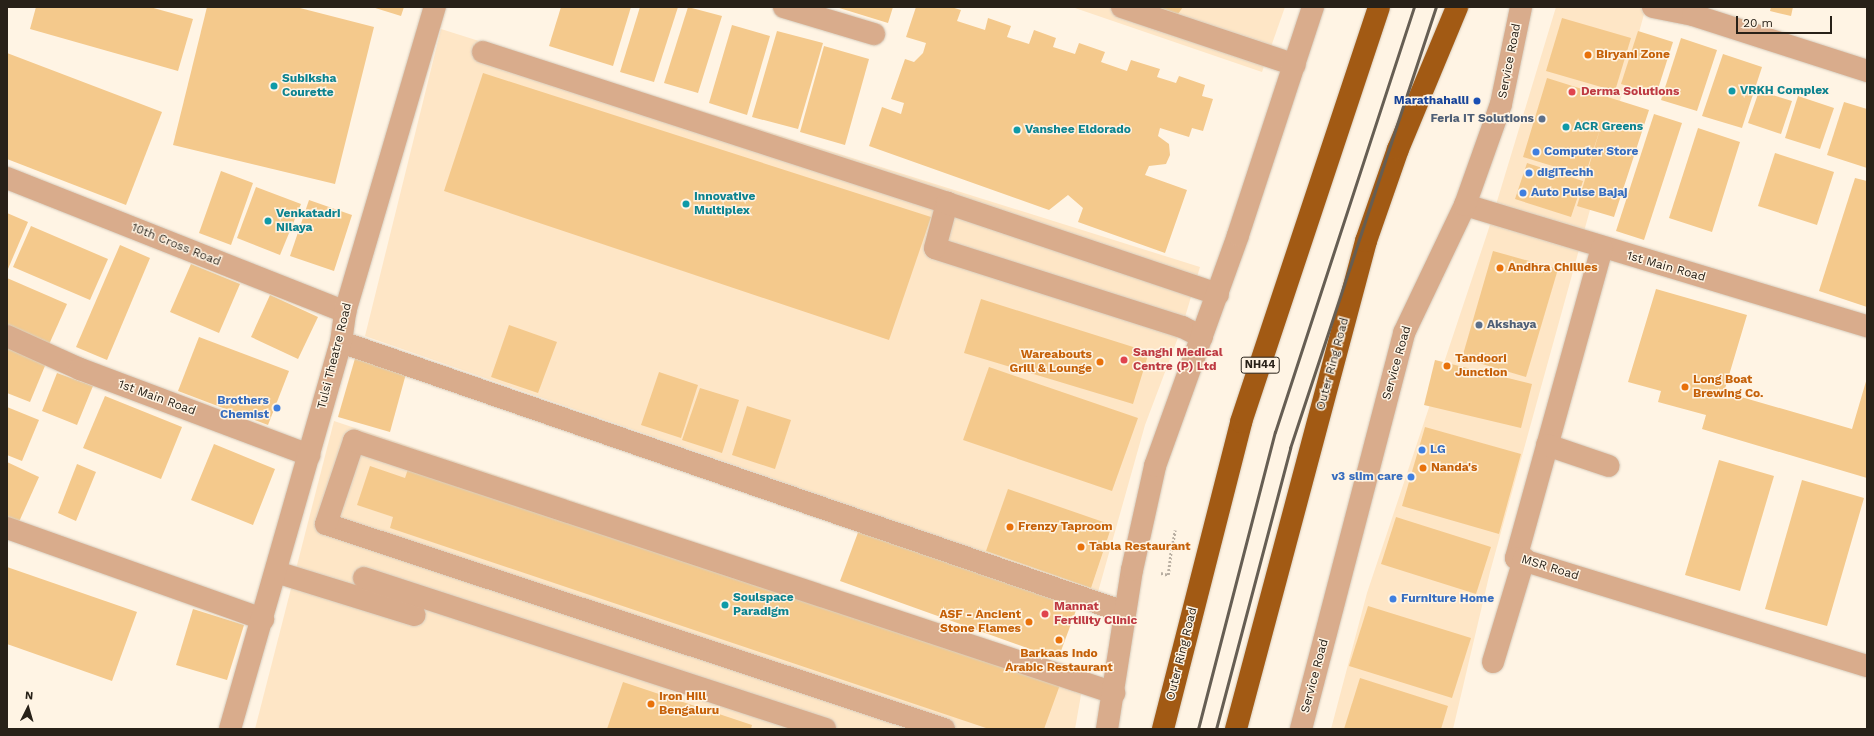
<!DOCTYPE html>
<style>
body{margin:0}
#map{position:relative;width:1874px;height:736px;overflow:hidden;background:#fff4e4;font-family:"Work Sans",sans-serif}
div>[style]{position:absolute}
.built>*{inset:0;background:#fee6c6}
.building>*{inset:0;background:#f4c98c}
.path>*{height:2.5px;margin-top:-1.25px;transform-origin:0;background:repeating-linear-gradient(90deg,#b9afa2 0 2px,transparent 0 4px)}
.roads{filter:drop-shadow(0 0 1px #d8cebf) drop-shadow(0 0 1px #d8cebf)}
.minor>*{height:22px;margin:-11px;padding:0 11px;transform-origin:11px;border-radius:11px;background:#d9ac8c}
.highway>*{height:22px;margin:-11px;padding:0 11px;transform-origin:11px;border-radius:11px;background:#a25a14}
.rail>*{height:3px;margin:-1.5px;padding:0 1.5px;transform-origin:1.5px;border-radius:1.5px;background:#665e53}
.dots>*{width:11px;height:11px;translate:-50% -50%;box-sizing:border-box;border:2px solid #fff4e4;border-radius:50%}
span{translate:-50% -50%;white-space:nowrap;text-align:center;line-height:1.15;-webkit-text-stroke:3px #fff4e4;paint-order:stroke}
.shield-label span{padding:1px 3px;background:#fff4e4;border:1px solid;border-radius:3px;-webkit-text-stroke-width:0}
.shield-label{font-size:11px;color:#282118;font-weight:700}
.food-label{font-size:12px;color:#c56008;font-weight:700}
.left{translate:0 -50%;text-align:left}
.right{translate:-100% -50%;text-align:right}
.street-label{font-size:12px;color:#282118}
.culture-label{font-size:12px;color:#0d838f;font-weight:700}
.health-label{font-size:12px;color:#be3a42;font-weight:700}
.transit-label{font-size:12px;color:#164399;font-weight:700}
.service-label{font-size:12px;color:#4e5e75;font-weight:700}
.shop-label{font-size:12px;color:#366cbe;font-weight:700}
.frame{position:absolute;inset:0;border:8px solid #282118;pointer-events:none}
.north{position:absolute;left:8px;top:688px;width:40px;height:40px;-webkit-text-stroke:3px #fff4e4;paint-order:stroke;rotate:5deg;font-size:11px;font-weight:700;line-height:16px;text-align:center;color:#282118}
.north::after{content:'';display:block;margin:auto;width:14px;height:18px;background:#282118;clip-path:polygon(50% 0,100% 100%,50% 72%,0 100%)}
.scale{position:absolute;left:1736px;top:16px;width:96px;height:18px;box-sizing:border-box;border:2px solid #282118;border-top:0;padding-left:5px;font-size:12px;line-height:14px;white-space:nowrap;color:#282118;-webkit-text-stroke:3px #fff4e4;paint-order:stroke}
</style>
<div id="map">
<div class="built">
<i style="clip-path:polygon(1072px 7px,1285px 7px,1262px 72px)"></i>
<i style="clip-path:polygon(1556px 7px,1646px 7px,1490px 572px,1453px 729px,1331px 729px,1367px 593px,1488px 231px)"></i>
<i style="clip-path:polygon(441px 29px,1200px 267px,1182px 327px,1145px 425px,1098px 592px,365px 336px)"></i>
<i style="clip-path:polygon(334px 421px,1085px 672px,1075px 729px,255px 729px)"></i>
</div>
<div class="building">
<i style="clip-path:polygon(36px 7px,150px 7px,193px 19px,178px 71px,30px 29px)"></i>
<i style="clip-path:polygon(207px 7px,296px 7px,374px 27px,335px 184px,173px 145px)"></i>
<i style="clip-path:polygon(372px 7px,404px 7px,401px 16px)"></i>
<i style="clip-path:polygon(561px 7px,631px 7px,613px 66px,549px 46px)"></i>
<i style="clip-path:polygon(640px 7px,678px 7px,654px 82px,620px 72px)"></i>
<i style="clip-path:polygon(688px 7px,722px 16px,698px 93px,664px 83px)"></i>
<i style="clip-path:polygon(836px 7px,893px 7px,888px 23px)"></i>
<i style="clip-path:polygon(916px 7px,951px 7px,961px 10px,957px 21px,985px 30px,988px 18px,1011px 26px,1007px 37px,1029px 44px,1034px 30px,1056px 38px,1053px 47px,1075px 54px,1079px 43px,1105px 52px,1101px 62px,1127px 71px,1131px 60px,1160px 69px,1157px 77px,1176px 83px,1179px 76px,1205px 85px,1202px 96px,1213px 99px,1203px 131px,1192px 128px,1189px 137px,1160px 128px,1158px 136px,1169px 144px,1170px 155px,1166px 164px,1149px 166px,1145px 175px,1187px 190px,1165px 253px,1078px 222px,1083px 208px,1068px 195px,1049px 210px,869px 146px,882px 107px,901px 114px,904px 103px,891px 99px,905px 59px,914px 62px,923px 53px,926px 43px,906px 37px)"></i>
<i style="clip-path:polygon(1158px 7px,1183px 7px,1178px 14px)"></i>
<i style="clip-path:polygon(1771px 7px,1793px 7px,1791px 16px,1770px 11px)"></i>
<i style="clip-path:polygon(1562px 18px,1631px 38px,1615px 91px,1546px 71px)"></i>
<i style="clip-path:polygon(732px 25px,770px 36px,747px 115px,709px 103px)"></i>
<i style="clip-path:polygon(777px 31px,823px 43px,798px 129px,752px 117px)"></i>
<i style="clip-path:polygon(1638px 31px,1673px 42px,1656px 95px,1621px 84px)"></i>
<i style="clip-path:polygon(1681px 38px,1717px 50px,1697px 111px,1661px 100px)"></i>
<i style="clip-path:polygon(824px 46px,869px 59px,845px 145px,800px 132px)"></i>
<i style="clip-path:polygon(7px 53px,162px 112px,126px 205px,7px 159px)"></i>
<i style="clip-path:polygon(1723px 54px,1762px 67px,1742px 128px,1702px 116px)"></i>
<i style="clip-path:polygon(483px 73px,931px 217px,889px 340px,444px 191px)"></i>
<i style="clip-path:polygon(1547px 78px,1649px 110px,1614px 217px,1577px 206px,1601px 126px,1585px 176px,1523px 157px)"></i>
<i style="clip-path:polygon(1759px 91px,1792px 101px,1781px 134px,1748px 123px)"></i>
<i style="clip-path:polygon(1798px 96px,1834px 108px,1820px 149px,1785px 138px)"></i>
<i style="clip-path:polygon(1844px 102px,1867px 109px,1867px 168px,1827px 155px)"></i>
<i style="clip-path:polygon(1654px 114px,1682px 123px,1644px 240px,1616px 231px)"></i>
<i style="clip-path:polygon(1698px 128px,1740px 142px,1712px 232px,1669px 218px)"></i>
<i style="clip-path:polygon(1775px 153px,1834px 172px,1817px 225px,1758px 206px)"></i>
<i style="clip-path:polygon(1527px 163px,1583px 181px,1571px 217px,1515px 199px)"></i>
<i style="clip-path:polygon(221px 171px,253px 183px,231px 245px,199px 233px)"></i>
<i style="clip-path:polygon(1855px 178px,1867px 181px,1867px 307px,1819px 291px)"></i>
<i style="clip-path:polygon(256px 187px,301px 204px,280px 255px,237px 238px)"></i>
<i style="clip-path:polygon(309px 200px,352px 215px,334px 271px,290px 256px)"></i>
<i style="clip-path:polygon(7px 213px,28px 222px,8px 269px,7px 268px)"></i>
<i style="clip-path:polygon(31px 226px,108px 259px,90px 300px,13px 267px)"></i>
<i style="clip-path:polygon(120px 245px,150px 258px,107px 360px,76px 347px)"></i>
<i style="clip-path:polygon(1493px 251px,1558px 269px,1526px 377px,1462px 358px)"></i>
<i style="clip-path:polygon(191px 264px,240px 284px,219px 333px,170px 312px)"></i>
<i style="clip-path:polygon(7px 278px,67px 304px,47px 349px,7px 332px)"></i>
<i style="clip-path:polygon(1656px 289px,1747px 315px,1724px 392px,1852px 429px,1867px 378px,1867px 478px,1702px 429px,1706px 415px,1658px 402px,1661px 391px,1628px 382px)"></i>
<i style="clip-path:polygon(270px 295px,318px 317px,298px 359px,251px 337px)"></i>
<i style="clip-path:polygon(981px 299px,1149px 352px,1133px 404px,964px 353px)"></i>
<i style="clip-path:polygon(509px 325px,557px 342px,538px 393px,491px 377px)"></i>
<i style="clip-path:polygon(199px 337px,289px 371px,268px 425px,178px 391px)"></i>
<i style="clip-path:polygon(8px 346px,47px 361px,30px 402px,7px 393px)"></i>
<i style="clip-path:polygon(356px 355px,407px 370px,390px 432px,338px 417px)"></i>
<i style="clip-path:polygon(1435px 360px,1532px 384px,1521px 428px,1424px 405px)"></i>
<i style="clip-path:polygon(989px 367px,1138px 418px,1112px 491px,963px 440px)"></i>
<i style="clip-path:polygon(659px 372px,698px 385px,681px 438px,641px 425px)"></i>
<i style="clip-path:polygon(57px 373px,93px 386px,77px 425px,42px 411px)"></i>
<i style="clip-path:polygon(700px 388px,739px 400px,722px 453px,682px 440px)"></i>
<i style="clip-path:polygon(105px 396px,182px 427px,161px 479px,83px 448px)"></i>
<i style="clip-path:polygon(747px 406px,791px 420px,775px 469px,732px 455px)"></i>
<i style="clip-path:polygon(7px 407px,39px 420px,22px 461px,7px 455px)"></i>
<i style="clip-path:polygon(1425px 427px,1521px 454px,1499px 534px,1402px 506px)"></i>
<i style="clip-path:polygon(214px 444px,275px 469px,253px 525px,191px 500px)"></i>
<i style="clip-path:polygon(1719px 460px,1774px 476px,1740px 591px,1685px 575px)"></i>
<i style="clip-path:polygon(7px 462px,39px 477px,18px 524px,7px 519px)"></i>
<i style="clip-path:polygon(410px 463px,1061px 682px,1044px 729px,989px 729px,390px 528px,393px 517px,357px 505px,370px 466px,405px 478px)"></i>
<i style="clip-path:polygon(77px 464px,96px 472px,76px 521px,58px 513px)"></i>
<i style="clip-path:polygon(1802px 480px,1864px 498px,1827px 626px,1765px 609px)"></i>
<i style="clip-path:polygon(1008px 489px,1112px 525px,1091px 588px,986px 551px)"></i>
<i style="clip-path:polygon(1396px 517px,1491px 547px,1476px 594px,1381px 564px)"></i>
<i style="clip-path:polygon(860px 527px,1078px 605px,1058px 659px,840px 581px)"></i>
<i style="clip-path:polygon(7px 567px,137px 612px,112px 681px,7px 644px)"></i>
<i style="clip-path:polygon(1368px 606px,1471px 638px,1452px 698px,1349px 666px)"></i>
<i style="clip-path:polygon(193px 609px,244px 625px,227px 680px,176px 665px)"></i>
<i style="clip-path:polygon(1360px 678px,1448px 706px,1441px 729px,1344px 729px)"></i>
<i style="clip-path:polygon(623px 682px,752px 725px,751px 729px,607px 729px)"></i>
</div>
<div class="path">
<i style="left:1166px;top:546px;width:6px;rotate:9deg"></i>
<i style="left:1172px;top:547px;width:17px;rotate:-80deg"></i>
<i style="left:1161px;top:573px;width:7px;rotate:16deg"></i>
<i style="left:1168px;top:575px;width:25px;rotate:-83deg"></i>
</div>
<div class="roads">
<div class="minor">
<i style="left:784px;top:7px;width:94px;rotate:16.7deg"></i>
<i style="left:1122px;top:7px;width:182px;rotate:18.5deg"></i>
<i style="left:1653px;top:7px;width:41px;rotate:11.3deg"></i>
<i style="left:1693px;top:15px;width:183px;rotate:17.8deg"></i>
<i style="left:483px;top:52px;width:488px;rotate:18deg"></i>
<i style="left:7px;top:178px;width:364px;rotate:21.6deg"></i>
<i style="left:1465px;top:205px;width:420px;rotate:16.8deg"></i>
<i style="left:1602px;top:248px;width:322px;rotate:105.5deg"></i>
<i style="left:1516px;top:558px;width:367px;rotate:17.1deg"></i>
<i style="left:7px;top:336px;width:80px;rotate:24.3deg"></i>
<i style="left:80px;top:369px;width:245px;rotate:20.6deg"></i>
<i style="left:1202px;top:337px;width:22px;rotate:-153deg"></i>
<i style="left:1182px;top:327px;width:259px;rotate:-162.3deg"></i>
<i style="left:935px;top:248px;width:47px;rotate:-75.1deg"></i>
<i style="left:947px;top:203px;width:286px;rotate:18.6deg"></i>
<i style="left:341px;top:342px;width:828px;rotate:19.03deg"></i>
<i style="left:1547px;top:445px;width:65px;rotate:18.7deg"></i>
<i style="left:7px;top:528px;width:272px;rotate:19.6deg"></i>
<i style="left:276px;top:572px;width:145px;rotate:17.2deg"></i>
<i style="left:364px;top:578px;width:485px;rotate:18.1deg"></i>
<i style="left:1493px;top:662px;width:108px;rotate:-73.2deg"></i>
<i style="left:230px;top:729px;width:403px;rotate:-74deg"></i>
<i style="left:341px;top:342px;width:30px;rotate:-82deg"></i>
<i style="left:345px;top:312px;width:318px;rotate:-73.6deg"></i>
<i style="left:944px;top:729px;width:651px;rotate:-161.65deg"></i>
<i style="left:326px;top:524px;width:88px;rotate:-71.4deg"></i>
<i style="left:354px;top:441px;width:801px;rotate:18.34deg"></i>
<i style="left:1107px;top:729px;width:161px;rotate:-81.1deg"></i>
<i style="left:1132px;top:570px;width:107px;rotate:-77.5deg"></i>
<i style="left:1155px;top:466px;width:245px;rotate:-70.2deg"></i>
<i style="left:1238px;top:235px;width:240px;rotate:-71.8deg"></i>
<i style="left:1301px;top:729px;width:409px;rotate:-75.4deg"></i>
<i style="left:1404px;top:333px;width:142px;rotate:-64.5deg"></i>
<i style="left:1465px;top:205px;width:107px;rotate:-70.4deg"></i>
<i style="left:1501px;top:104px;width:99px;rotate:-78.3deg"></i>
</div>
<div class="highway">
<i style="left:1163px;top:729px;width:317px;rotate:-75.7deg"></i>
<i style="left:1241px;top:422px;width:437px;rotate:-71.6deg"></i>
<i style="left:1236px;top:729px;width:505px;rotate:-75.08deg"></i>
<i style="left:1366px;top:241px;width:97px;rotate:-70.8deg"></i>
<i style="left:1398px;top:149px;width:154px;rotate:-67.4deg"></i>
</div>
</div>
<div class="rail">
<i style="left:1198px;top:729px;width:307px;rotate:-75.5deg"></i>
<i style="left:1275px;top:432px;width:447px;rotate:-71.9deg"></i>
<i style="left:1216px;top:729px;width:291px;rotate:-75.2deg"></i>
<i style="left:1290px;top:448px;width:465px;rotate:-71.7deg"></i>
</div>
<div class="dots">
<i style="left:1588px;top:55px;background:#e8710a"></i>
<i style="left:274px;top:86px;background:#0f9aa8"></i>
<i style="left:1732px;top:91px;background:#0f9aa8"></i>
<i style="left:1572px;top:92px;background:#e0444e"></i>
<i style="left:1477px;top:101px;background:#1a4fb4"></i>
<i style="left:1542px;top:119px;background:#5c6f8a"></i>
<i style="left:1566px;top:127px;background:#0f9aa8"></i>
<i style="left:1017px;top:130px;background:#0f9aa8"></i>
<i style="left:1536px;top:152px;background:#3f7fe0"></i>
<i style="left:1529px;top:173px;background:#3f7fe0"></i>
<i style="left:1523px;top:193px;background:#3f7fe0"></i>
<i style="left:686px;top:204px;background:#0f9aa8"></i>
<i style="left:268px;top:221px;background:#0f9aa8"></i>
<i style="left:1500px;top:268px;background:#e8710a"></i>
<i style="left:1479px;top:325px;background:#5c6f8a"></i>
<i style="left:1124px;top:360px;background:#e0444e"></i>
<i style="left:1100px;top:362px;background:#e8710a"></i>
<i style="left:1447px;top:366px;background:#e8710a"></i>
<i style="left:1685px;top:387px;background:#e8710a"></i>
<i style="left:277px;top:408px;background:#3f7fe0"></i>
<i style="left:1422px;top:450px;background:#3f7fe0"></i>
<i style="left:1423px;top:468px;background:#e8710a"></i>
<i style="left:1411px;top:477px;background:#3f7fe0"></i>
<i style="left:1010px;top:527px;background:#e8710a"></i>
<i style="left:1081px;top:547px;background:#e8710a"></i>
<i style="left:1393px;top:599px;background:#3f7fe0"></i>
<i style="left:725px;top:605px;background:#0f9aa8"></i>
<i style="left:1045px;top:614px;background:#e0444e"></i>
<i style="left:1029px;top:622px;background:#e8710a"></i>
<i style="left:1059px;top:640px;background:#e8710a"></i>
<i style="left:651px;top:704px;background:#e8710a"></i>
</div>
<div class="shield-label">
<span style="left:1260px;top:365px">NH44</span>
</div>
<div class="food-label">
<span class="left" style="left:1596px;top:55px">Biryani Zone</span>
<span class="left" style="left:1508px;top:268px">Andhra Chillies</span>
<span class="right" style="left:1092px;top:362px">Wareabouts<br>Grill &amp; Lounge</span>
<span class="left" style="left:1455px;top:366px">Tandoori<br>Junction</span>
<span class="left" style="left:1693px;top:387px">Long Boat<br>Brewing Co.</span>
<span class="left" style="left:1431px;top:468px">Nanda's</span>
<span class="left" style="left:1018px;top:527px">Frenzy Taproom</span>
<span class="left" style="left:1089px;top:547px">Tabla Restaurant</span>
<span class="right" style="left:1021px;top:622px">ASF - Ancient<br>Stone Flames</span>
<span style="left:1059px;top:661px">Barkaas Indo<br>Arabic Restaurant</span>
<span class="left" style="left:659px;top:704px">Iron Hill<br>Bengaluru</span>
</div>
<div class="street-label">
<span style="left:1510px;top:61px;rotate:-79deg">Service Road</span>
<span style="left:176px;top:245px;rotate:22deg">10th Cross Road</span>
<span style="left:1666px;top:267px;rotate:16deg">1st Main Road</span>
<span style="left:335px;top:356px;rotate:-76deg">Tulsi Theatre Road</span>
<span style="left:1397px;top:363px;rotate:-74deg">Service Road</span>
<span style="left:1333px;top:364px;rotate:-75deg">Outer Ring Road</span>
<span style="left:157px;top:398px;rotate:20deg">1st Main Road</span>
<span style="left:1550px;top:568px;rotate:17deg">MSR Road</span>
<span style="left:1182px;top:654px;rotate:-76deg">Outer Ring Road</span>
<span style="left:1315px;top:676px;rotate:-75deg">Service Road</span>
</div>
<div class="culture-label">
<span class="left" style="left:282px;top:86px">Subiksha<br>Courette</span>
<span class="left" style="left:1740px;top:91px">VRKH Complex</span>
<span class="left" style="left:1574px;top:127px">ACR Greens</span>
<span class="left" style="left:1025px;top:130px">Vanshee Eldorado</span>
<span class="left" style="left:694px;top:204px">Innovative<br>Multiplex</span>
<span class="left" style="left:276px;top:221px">Venkatadri<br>Nilaya</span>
<span class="left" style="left:733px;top:605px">Soulspace<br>Paradigm</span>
</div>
<div class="health-label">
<span class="left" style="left:1581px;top:92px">Derma Solutions</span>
<span class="left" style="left:1133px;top:360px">Sanghi Medical<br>Centre (P) Ltd</span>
<span class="left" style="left:1054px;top:614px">Mannat<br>Fertility Clinic</span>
</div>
<div class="transit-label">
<span class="right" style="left:1469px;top:101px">Marathahalli</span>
</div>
<div class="service-label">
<span class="right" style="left:1534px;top:119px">Feria IT Solutions</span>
<span class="left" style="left:1487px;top:325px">Akshaya</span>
</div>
<div class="shop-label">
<span class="left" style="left:1544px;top:152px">Computer Store</span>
<span class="left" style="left:1537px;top:173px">digiTechh</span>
<span class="left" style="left:1531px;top:193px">Auto Pulse Bajaj</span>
<span class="right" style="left:269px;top:408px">Brothers<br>Chemist</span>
<span class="left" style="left:1430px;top:450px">LG</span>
<span class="right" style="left:1403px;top:477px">v3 slim care</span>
<span class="left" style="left:1401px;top:599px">Furniture Home</span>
</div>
<div class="frame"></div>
<div class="north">N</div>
<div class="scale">20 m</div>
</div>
